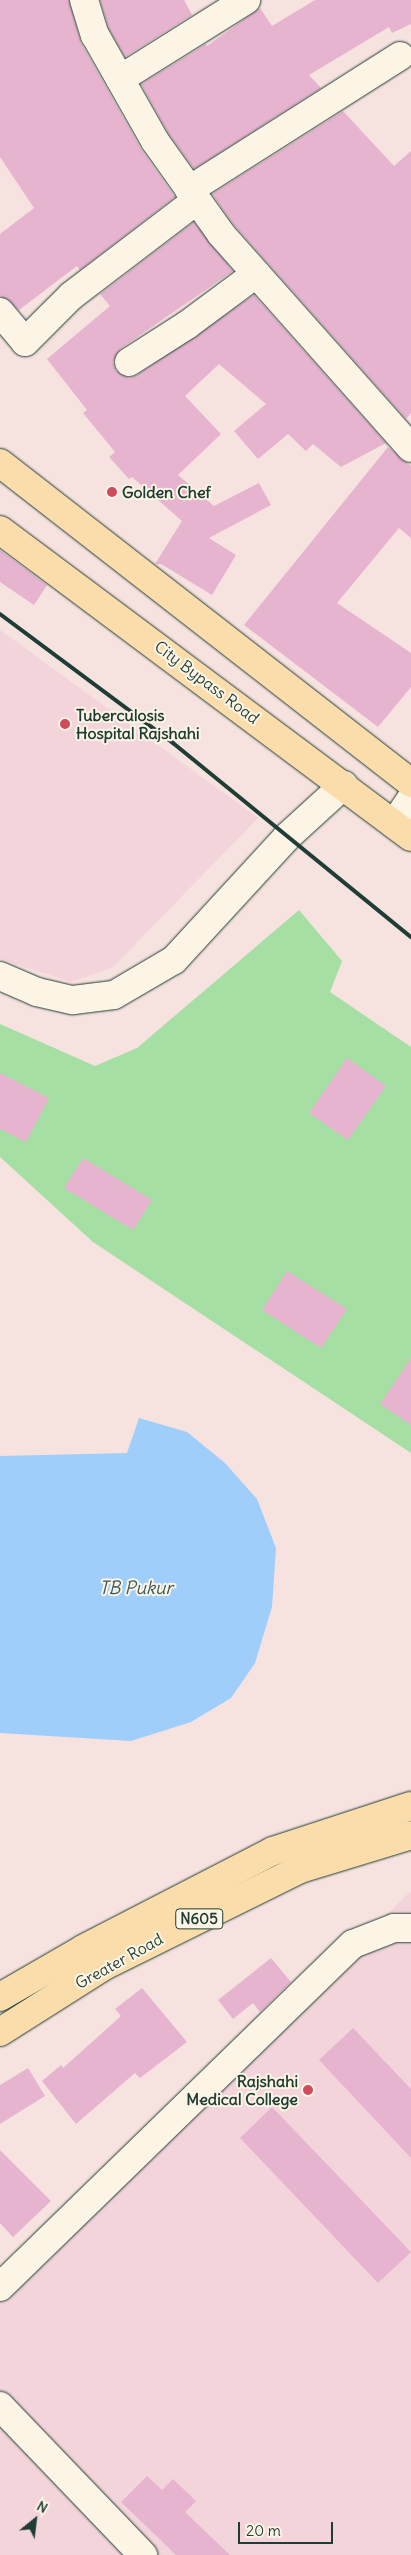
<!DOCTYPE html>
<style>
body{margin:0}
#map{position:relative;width:411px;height:2555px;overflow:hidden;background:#f6e2df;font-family:Delius,sans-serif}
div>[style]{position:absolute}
.built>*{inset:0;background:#f2d4da}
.green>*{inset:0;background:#a6dfa3}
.water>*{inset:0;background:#9fcefb}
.building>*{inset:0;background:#e7b4d0}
.roads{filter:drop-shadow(0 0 1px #1f3d34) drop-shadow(0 0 1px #1f3d34)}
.minor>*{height:28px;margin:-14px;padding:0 14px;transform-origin:14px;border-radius:14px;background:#fcf5e5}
.major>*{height:28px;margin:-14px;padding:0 14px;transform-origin:14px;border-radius:14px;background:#fbddab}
.highway>*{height:28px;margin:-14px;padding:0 14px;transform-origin:14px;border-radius:14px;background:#fbddab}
.rail>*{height:4px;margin:-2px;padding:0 2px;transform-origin:2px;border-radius:2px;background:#1f3d34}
.dots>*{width:14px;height:14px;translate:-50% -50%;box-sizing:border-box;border:2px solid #fcf5e5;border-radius:50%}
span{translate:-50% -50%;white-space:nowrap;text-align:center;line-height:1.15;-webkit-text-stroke:4px #fcf5e5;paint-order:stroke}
.shield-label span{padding:1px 4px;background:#fcf5e5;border:1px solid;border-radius:4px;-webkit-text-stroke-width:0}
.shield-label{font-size:15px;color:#1f3d34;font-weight:700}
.poi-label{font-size:16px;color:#1f3d34;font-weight:700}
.left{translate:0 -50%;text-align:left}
.right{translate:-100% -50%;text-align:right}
.street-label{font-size:16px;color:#1f3d34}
.water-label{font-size:18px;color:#395a5c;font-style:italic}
.north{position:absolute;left:10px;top:2495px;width:50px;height:50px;-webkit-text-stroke:4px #fcf5e5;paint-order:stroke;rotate:29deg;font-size:14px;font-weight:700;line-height:20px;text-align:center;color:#1f3d34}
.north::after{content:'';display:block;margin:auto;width:18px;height:22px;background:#1f3d34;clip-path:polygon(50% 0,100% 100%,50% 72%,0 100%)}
.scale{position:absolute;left:238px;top:2522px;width:95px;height:22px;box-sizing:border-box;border:2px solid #1f3d34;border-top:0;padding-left:6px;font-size:15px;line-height:18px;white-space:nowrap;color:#1f3d34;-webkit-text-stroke:4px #fcf5e5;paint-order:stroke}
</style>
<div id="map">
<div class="built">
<i style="clip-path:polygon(0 630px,258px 818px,113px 967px,71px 982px,0 959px)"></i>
<i style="clip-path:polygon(411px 1891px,411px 2555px,0 2555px,0 2289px)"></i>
</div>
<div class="green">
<i style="clip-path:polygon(299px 910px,342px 961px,330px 992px,411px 1047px,411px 1453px,93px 1242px,0 1157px,0 1024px,95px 1066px,137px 1048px)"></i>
</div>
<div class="water">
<i style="clip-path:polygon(139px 1418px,187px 1432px,225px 1463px,257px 1499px,276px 1548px,272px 1607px,255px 1663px,231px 1698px,191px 1722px,131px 1741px,0 1733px,0 1456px,127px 1453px)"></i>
</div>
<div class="building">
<i style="clip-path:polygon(0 0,69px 0,81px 43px,141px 149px,175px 197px,80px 270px,77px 266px,19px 310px,0 296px,0 234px,34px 208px,0 157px)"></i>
<i style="clip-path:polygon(100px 0,184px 0,192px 15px,125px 57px,109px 29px)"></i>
<i style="clip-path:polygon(315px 0,411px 0,411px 24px,392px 33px,389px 27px,309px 75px,321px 88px,194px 169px,168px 133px,141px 84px,206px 44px,207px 46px,260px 8px,272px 26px)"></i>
<i style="clip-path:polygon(343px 111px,394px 166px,411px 151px,411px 413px,406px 419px,233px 224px,212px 194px)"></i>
<i style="clip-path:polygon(194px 222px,233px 271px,120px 349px,113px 362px,116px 371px,129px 378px,137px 375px,254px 295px,386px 443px,341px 467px,313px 444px,306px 451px,288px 434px,258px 459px,234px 431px,266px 404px,219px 364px,185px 396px,221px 434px,178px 475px,214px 506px,259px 483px,271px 505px,209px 538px,236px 555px,212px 595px,161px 564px,155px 564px,182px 521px,132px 477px,129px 479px,109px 457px,115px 452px,83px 413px,87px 410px,47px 359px,110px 306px,100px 294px)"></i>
<i style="clip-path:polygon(388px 447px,411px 466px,411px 538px,399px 528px,337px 603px,411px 653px,411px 687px,378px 727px,244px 625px)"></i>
<i style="clip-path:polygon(0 550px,47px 585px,34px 605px,0 582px)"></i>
<i style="clip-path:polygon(347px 1058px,386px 1086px,348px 1140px,309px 1113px)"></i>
<i style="clip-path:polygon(0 1073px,49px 1098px,26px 1142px,0 1129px)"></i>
<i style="clip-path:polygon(83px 1158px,152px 1200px,133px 1230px,64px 1188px)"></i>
<i style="clip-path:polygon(287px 1271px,347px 1309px,321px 1348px,262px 1310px)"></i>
<i style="clip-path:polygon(411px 1358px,411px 1425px,380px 1404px)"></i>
<i style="clip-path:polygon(271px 1958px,291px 1982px,260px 2012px,253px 2003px,233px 2019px,218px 2000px)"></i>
<i style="clip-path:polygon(142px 1988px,187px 2042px,140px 2078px,135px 2073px,76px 2124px,42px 2081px,61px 2065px,63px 2068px,121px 2016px,115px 2009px)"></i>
<i style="clip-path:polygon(353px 2028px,411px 2089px,411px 2158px,319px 2060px)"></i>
<i style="clip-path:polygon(28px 2068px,45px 2096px,0 2124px,0 2085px)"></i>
<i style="clip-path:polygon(272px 2107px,411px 2252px,378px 2283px,240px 2138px)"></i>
<i style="clip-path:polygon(0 2150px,51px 2201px,13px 2237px,0 2223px)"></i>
<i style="clip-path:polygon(147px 2476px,162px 2490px,173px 2479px,196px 2501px,185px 2512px,230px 2555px,176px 2555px,121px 2502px)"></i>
</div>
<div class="roads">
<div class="minor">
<i style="left:84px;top:0;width:37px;rotate:73deg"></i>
<i style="left:95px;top:35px;width:122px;rotate:60.5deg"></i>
<i style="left:155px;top:141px;width:114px;rotate:54.6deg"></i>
<i style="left:221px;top:234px;width:286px;rotate:48.4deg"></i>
<i style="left:120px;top:79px;width:149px;rotate:-32.1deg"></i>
<i style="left:189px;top:190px;width:250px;rotate:-32.4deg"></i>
<i style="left:0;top:312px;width:39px;rotate:50deg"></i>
<i style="left:25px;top:342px;width:65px;rotate:-45deg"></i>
<i style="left:71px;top:296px;width:158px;rotate:-37.3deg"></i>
<i style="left:129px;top:362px;width:69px;rotate:-32.5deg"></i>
<i style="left:187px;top:325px;width:86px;rotate:-36.5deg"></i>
<i style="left:394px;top:824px;width:30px;rotate:-56deg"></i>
<i style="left:0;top:976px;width:40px;rotate:23.4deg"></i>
<i style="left:37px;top:992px;width:37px;rotate:13deg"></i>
<i style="left:73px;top:1000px;width:41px;rotate:-7deg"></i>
<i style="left:114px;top:995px;width:69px;rotate:-30.3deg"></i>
<i style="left:174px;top:960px;width:167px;rotate:-47.4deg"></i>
<i style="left:287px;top:837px;width:77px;rotate:-42.4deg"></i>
<i style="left:0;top:2287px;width:492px;rotate:-44.2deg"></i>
<i style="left:353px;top:1944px;width:44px;rotate:-21.3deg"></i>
<i style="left:394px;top:1928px;width:17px"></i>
<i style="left:0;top:2406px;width:207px;rotate:46.2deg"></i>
</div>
<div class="major">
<i style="left:0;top:463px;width:521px;rotate:37.9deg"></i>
<i style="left:0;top:530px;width:513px;rotate:36.76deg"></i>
</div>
<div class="highway">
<i style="left:0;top:1997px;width:96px;rotate:-30deg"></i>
<i style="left:83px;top:1949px;width:214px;rotate:-27.3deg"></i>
<i style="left:273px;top:1851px;width:145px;rotate:-18.1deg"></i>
<i style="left:0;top:2032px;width:123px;rotate:-32.4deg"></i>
<i style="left:104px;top:1966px;width:219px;rotate:-26.3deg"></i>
<i style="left:300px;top:1869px;width:116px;rotate:-17deg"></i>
</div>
</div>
<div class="rail">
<i style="left:0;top:614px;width:216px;rotate:36.7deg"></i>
<i style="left:173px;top:743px;width:307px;rotate:39.2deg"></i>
</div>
<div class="dots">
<i style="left:112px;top:492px;background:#d1495b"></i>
<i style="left:65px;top:724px;background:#d1495b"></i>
<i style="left:308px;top:2090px;background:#d1495b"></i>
</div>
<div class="shield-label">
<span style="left:199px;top:1919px">N605</span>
</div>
<div class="poi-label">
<span class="left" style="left:122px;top:492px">Golden Chef</span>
<span class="left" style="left:76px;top:724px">Tuberculosis<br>Hospital Rajshahi</span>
<span class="right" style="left:298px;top:2090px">Rajshahi<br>Medical College</span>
</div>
<div class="street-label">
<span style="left:207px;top:682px;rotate:37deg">City Bypass Road</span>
<span style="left:119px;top:1961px;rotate:-29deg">Greater Road</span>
</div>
<div class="water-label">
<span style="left:136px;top:1588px">TB Pukur</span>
</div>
<div class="north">N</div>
<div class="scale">20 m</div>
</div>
